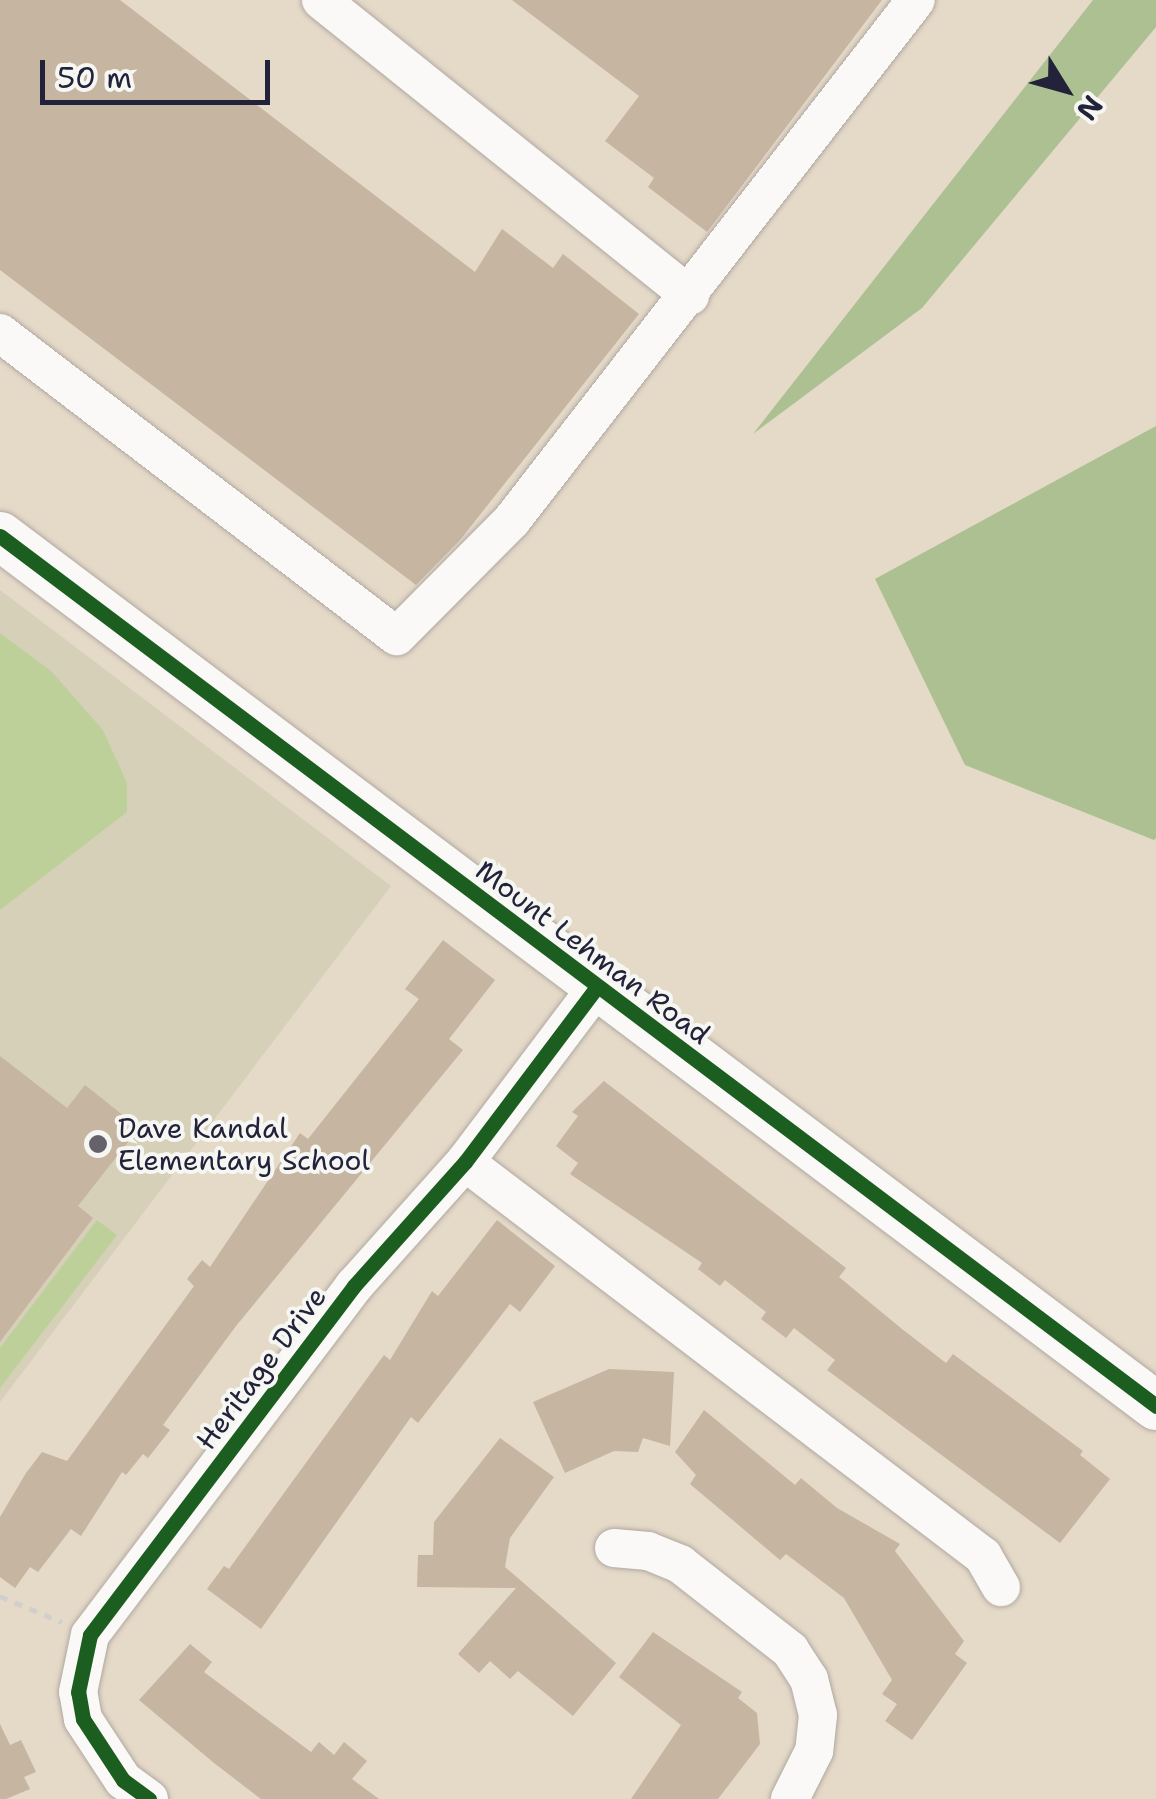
<!DOCTYPE html>
<style>
body{margin:0}
#map{position:relative;width:1156px;height:1799px;overflow:hidden;background:#e5d9c8;font-family:"Shantell Sans",sans-serif}
div>[style]{position:absolute}
.built>*{inset:0;background:#d6d0b9}
.green>*{inset:0;background:#bed09a}
.forest>*{inset:0;background:#acc092}
.building>*{inset:0;background:#c6b5a1}
.path>*{height:5px;margin-top:-2.5px;transform-origin:0;background:repeating-linear-gradient(90deg,#d1cfcc 0 8px,transparent 0 16px)}
.roads{filter:drop-shadow(0 0 2px #b0a9a1) drop-shadow(0 0 2px #b0a9a1)}
.minor>*{height:38px;margin:-19px;padding:0 19px;transform-origin:19px;border-radius:19px;background:#fbf9f7}
.major>*{height:48px;margin:-24px;padding:0 24px;transform-origin:24px;border-radius:24px;background:#fbf9f7}
.cycleway>*{height:15px;margin:-7.5px;padding:0 7.5px;transform-origin:7.5px;border-radius:7.5px;background:#1b5e20}
.dots>*{width:28px;height:28px;translate:-50% -50%;box-sizing:border-box;border:5px solid #f6f6f2;border-radius:50%}
span{translate:-50% -50%;white-space:nowrap;text-align:center;line-height:1.15;-webkit-text-stroke:8px #f6f6f2;paint-order:stroke}
.street-label{font-size:28px;color:#22223b}
.poi-label{font-size:28px;color:#22223b}
.left{translate:0 -50%;text-align:left}
.north{position:absolute;left:1016px;top:40px;width:100px;height:100px;-webkit-text-stroke:8px #f6f6f2;paint-order:stroke;rotate:127deg;font-size:28px;font-weight:700;line-height:40px;text-align:center;color:#22223b}
.north::after{content:'';display:block;margin:auto;width:35px;height:45px;background:#22223b;clip-path:polygon(50% 0,100% 100%,50% 72%,0 100%)}
.scale{position:absolute;left:40px;top:60px;width:230px;height:45px;box-sizing:border-box;border:5px solid #22223b;border-top:0;padding-left:12px;font-size:30px;line-height:35px;white-space:nowrap;color:#22223b;-webkit-text-stroke:8px #f6f6f2;paint-order:stroke}
</style>
<div id="map">
<div class="built">
<i style="clip-path:polygon(0 590px,391px 886px,0 1402px)"></i>
</div>
<div class="green">
<i style="clip-path:polygon(0 633px,51px 671px,103px 730px,127px 783px,127px 812px,0 910px)"></i>
<i style="clip-path:polygon(97px 1220px,117px 1235px,0 1388px,0 1348px)"></i>
</div>
<div class="forest">
<i style="clip-path:polygon(1093px 0,1156px 0,1156px 27px,922px 308px,753px 434px)"></i>
<i style="clip-path:polygon(1156px 426px,1156px 838px,1154px 840px,965px 765px,875px 579px)"></i>
</div>
<div class="building">
<i style="clip-path:polygon(0 0,120px 0,475px 272px,502px 229px,553px 268px,563px 254px,639px 314px,460px 540px,416px 585px,0 270px)"></i>
<i style="clip-path:polygon(512px 0,882px 0,707px 232px,648px 187px,654px 178px,605px 141px,639px 96px)"></i>
<i style="clip-path:polygon(443px 940px,495px 980px,449px 1039px,463px 1050px,236px 1326px,163px 1425px,170px 1430px,148px 1458px,143px 1454px,126px 1475px,122px 1472px,81px 1536px,71px 1529px,38px 1572px,30px 1567px,15px 1588px,0 1577px,0 1517px,26px 1473px,42px 1452px,67px 1461px,194px 1286px,187px 1279px,202px 1260px,210px 1267px,300px 1133px,308px 1139px,419px 999px,405px 989px)"></i>
<i style="clip-path:polygon(0 1056px,67px 1108px,85px 1085px,139px 1128px,78px 1206px,93px 1218px,0 1342px)"></i>
<i style="clip-path:polygon(604px 1081px,846px 1268px,839px 1277px,902px 1329px,946px 1363px,953px 1354px,1083px 1451px,1080px 1455px,1110px 1479px,1060px 1543px,827px 1370px,835px 1360px,794px 1328px,786px 1338px,761px 1319px,766px 1312px,725px 1280px,720px 1286px,698px 1269px,702px 1263px,570px 1174px,578px 1163px,556px 1146px,578px 1116px,572px 1112px)"></i>
<i style="clip-path:polygon(497px 1220px,555px 1266px,520px 1312px,510px 1304px,418px 1423px,411px 1417px,261px 1629px,207px 1589px,224px 1566px,229px 1569px,384px 1355px,390px 1360px,432px 1291px,438px 1296px)"></i>
<i style="clip-path:polygon(609px 1369px,674px 1372px,670px 1446px,643px 1438px,638px 1452px,614px 1451px,565px 1473px,533px 1402px)"></i>
<i style="clip-path:polygon(704px 1410px,795px 1485px,801px 1478px,837px 1508px,900px 1544px,895px 1551px,964px 1641px,955px 1654px,967px 1663px,912px 1740px,885px 1721px,897px 1704px,882px 1694px,892px 1680px,844px 1598px,786px 1554px,780px 1560px,690px 1484px,696px 1475px,675px 1452px)"></i>
<i style="clip-path:polygon(500px 1438px,554px 1477px,510px 1538px,505px 1567px,616px 1663px,573px 1716px,518px 1671px,510px 1679px,490px 1661px,479px 1673px,458px 1654px,516px 1588px,417px 1587px,418px 1555px,433px 1555px,434px 1522px)"></i>
<i style="clip-path:polygon(653px 1632px,742px 1692px,738px 1698px,757px 1713px,760px 1744px,718px 1799px,631px 1799px,681px 1725px,619px 1677px)"></i>
<i style="clip-path:polygon(190px 1644px,212px 1662px,204px 1672px,311px 1752px,319px 1742px,334px 1755px,344px 1742px,367px 1761px,352px 1779px,379px 1799px,261px 1799px,214px 1763px,139px 1700px)"></i>
<i style="clip-path:polygon(0 1724px,10px 1745px,21px 1740px,36px 1772px,24px 1777px,30px 1789px,6px 1799px,0 1799px)"></i>
</div>
<div class="path">
<i style="left:0;top:1596px;width:67px;rotate:22.8deg"></i>
</div>
<div class="roads">
<div class="minor">
<i style="left:321px;top:0;width:473px;rotate:38.7deg"></i>
<i style="left:0;top:333px;width:499px;rotate:37.4deg"></i>
<i style="left:397px;top:636px;width:163px;rotate:-45.2deg"></i>
<i style="left:512px;top:520px;width:658px;rotate:-52.16deg"></i>
<i style="left:465px;top:1162px;width:651px;rotate:37.26deg"></i>
<i style="left:983px;top:1556px;width:36px;rotate:60deg"></i>
<i style="left:614px;top:1548px;width:34px;rotate:5deg"></i>
<i style="left:648px;top:1551px;width:35px;rotate:22deg"></i>
<i style="left:680px;top:1564px;width:140px;rotate:38deg"></i>
<i style="left:790px;top:1650px;width:35px;rotate:57deg"></i>
<i style="left:809px;top:1679px;width:37px;rotate:76deg"></i>
<i style="left:818px;top:1715px;width:36px;rotate:96deg"></i>
<i style="left:814px;top:1751px;width:54px;rotate:116.6deg"></i>
<i style="left:149px;top:1799px;width:32px;rotate:-144deg"></i>
<i style="left:123px;top:1780px;width:73px;rotate:-123.3deg"></i>
<i style="left:83px;top:1719px;width:27px;rotate:-100deg"></i>
<i style="left:78px;top:1692px;width:58px;rotate:-78.1deg"></i>
<i style="left:90px;top:1635px;width:438px;rotate:-52.9deg"></i>
<i style="left:354px;top:1286px;width:166px;rotate:-48.2deg"></i>
<i style="left:465px;top:1162px;width:219px;rotate:-53deg"></i>
</div>
<div class="major">
<i style="left:0;top:536px;width:1447px;rotate:36.96deg"></i>
</div>
</div>
<div class="cycleway">
<i style="left:0;top:536px;width:1447px;rotate:36.96deg"></i>
<i style="left:149px;top:1799px;width:32px;rotate:-144deg"></i>
<i style="left:123px;top:1780px;width:73px;rotate:-123.3deg"></i>
<i style="left:83px;top:1719px;width:27px;rotate:-100deg"></i>
<i style="left:78px;top:1692px;width:58px;rotate:-78.1deg"></i>
<i style="left:90px;top:1635px;width:438px;rotate:-52.9deg"></i>
<i style="left:354px;top:1286px;width:166px;rotate:-48.2deg"></i>
<i style="left:465px;top:1162px;width:219px;rotate:-53deg"></i>
</div>
<div class="dots">
<i style="left:98px;top:1144px;background:#66626c"></i>
</div>
<div class="street-label">
<span style="left:593px;top:952px;rotate:37deg">Mount Lehman Road</span>
<span style="left:261px;top:1368px;rotate:-53deg">Heritage Drive</span>
</div>
<div class="poi-label">
<span class="left" style="left:118px;top:1144px">Dave Kandal<br>Elementary School</span>
</div>
<div class="north">N</div>
<div class="scale">50 m</div>
</div>
